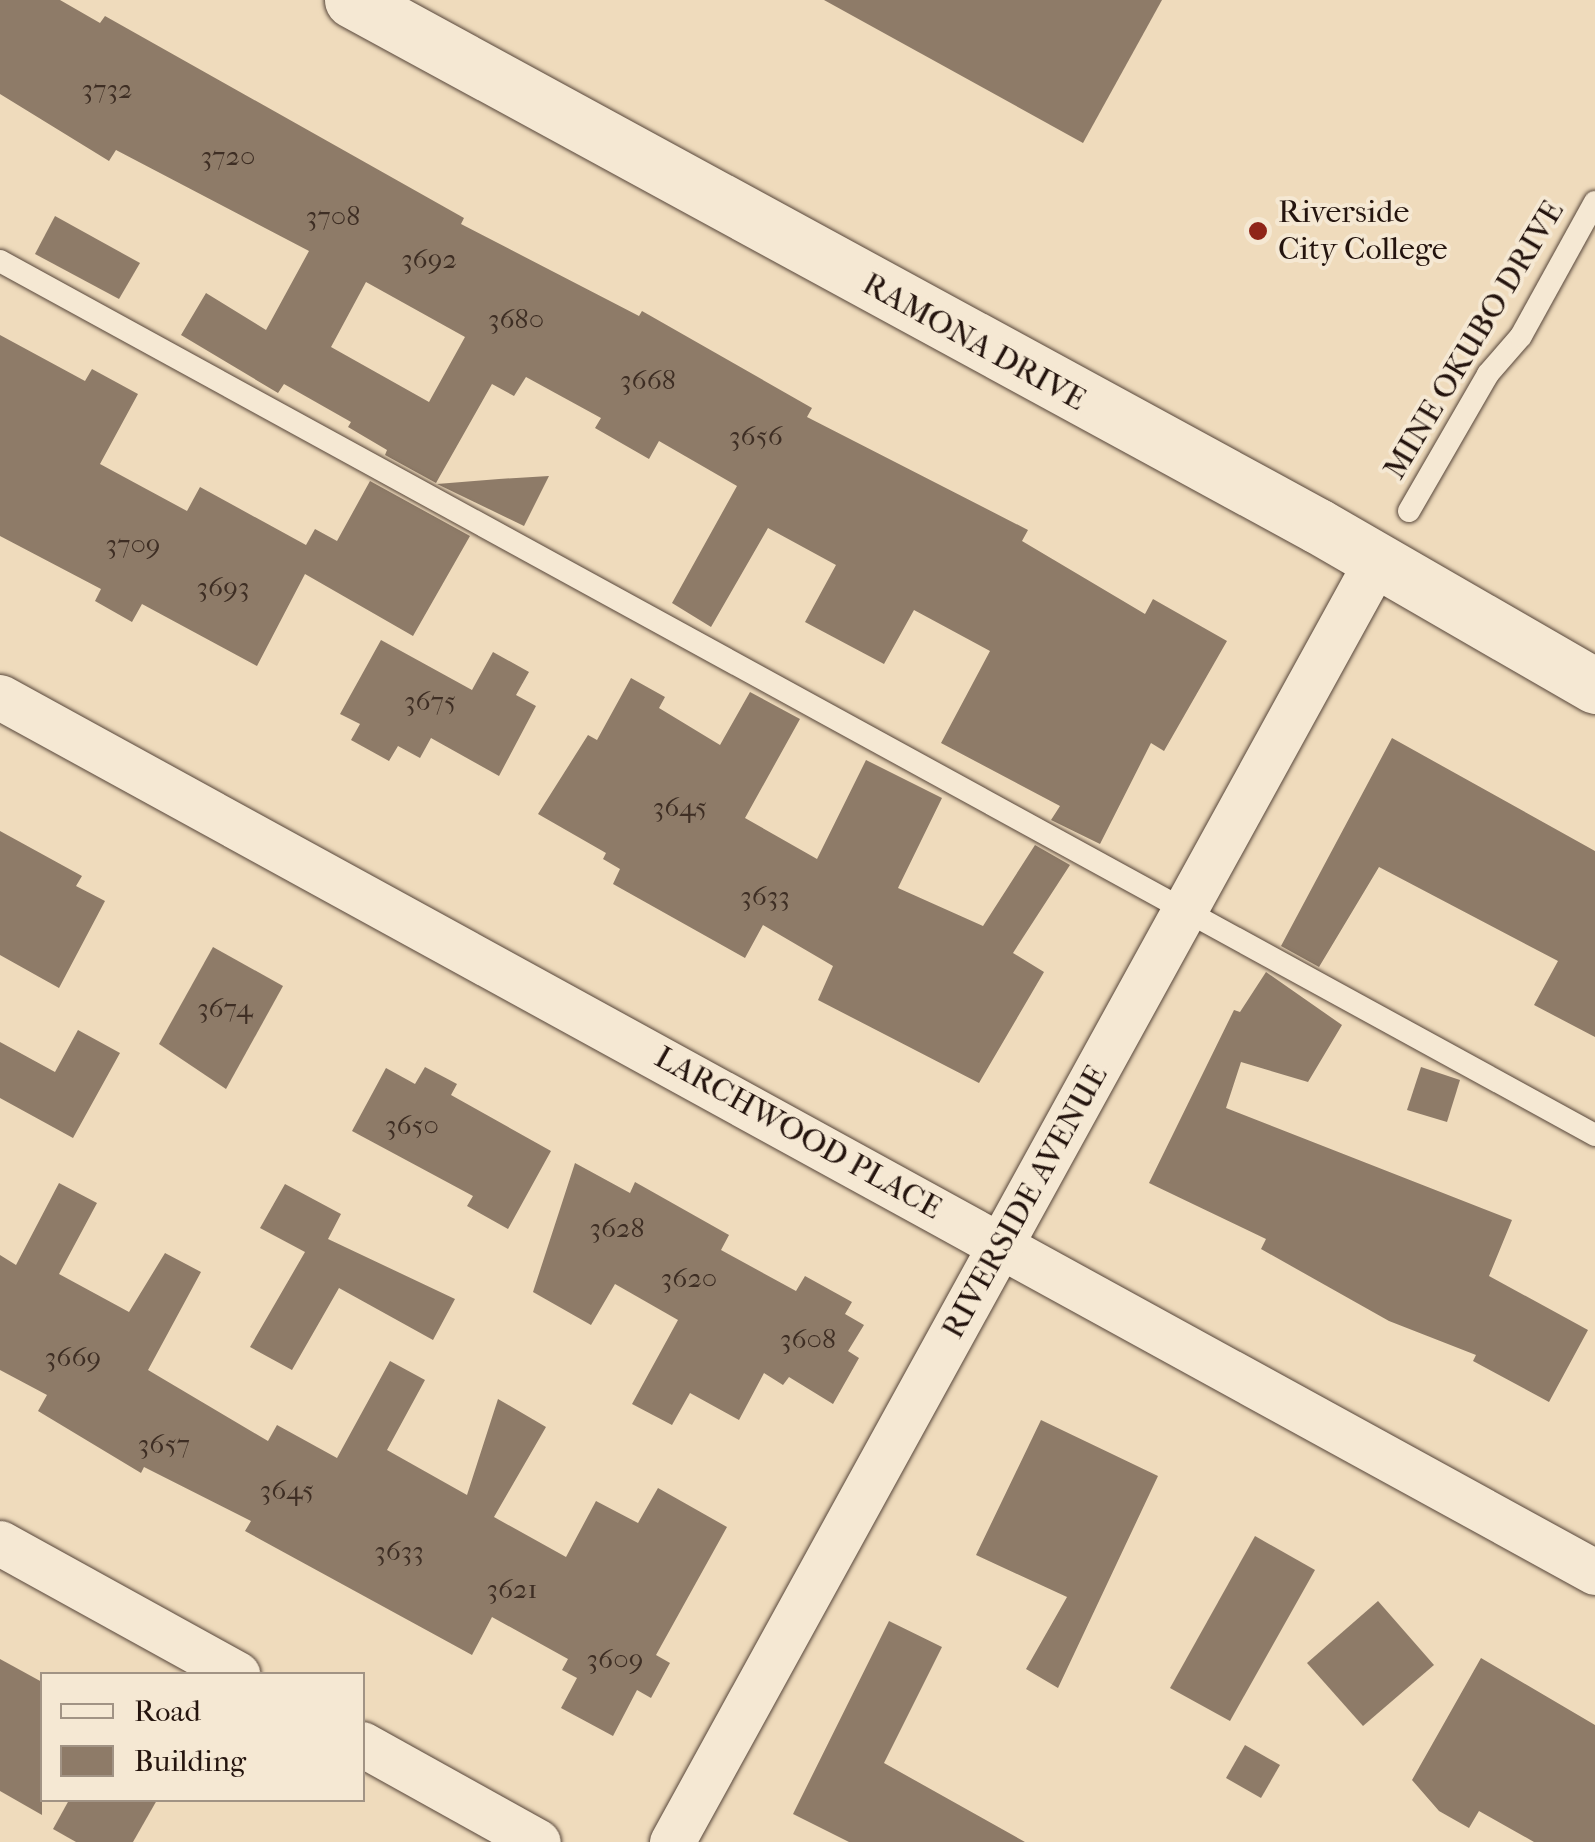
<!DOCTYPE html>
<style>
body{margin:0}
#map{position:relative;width:1595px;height:1842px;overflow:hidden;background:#efdbbc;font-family:"IM FELL French Canon",serif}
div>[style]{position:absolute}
.building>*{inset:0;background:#8e7b68}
.roads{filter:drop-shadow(0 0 2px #57463a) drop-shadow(0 0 2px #57463a)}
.lane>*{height:22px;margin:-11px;padding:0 11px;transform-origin:11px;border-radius:11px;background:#f5e8d3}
.street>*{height:45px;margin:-22.5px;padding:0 22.5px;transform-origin:22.5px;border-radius:22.5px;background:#f5e8d3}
.secondary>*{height:55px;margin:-27.5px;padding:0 27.5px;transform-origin:27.5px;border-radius:27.5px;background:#f5e8d3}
.dots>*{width:28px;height:28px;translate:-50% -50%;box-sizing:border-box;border:5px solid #f5e8d3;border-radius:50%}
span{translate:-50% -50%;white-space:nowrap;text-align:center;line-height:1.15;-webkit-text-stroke:8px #f5e8d3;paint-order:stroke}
.number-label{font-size:28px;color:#3e2e24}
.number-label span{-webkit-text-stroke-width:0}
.poi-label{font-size:32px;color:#24140e}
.left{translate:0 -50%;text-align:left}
.street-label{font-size:32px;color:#24140e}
.legend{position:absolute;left:40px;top:1672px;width:325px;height:130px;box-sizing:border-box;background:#f5e8d3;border:2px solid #a19384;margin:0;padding:12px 18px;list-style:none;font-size:30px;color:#24140e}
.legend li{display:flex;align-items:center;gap:20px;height:50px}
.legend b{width:50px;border:2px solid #a19384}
</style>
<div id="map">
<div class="building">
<i style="clip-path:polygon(evenodd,0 0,60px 0,100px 23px,105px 16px,464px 218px,461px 224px,639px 316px,642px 311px,812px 408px,807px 417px,1028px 530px,1022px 541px,1145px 614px,1153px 599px,1227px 641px,1164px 751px,1151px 743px,1100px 844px,1051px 820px,1060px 806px,941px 743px,990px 651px,914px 610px,884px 664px,805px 622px,836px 565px,768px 528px,711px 627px,672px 603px,737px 486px,659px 441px,649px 459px,595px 428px,601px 418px,526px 377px,514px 396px,492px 384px,436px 483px,385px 455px,387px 450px,348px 427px,351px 422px,284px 384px,278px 393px,181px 335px,206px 293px,266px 330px,309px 251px,116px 150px,109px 161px,0 94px,0 0,366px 282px,465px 337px,429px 402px,331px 347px,366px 282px)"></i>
<i style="clip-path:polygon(824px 0,1162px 0,1083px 143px)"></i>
<i style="clip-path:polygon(55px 216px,140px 263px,119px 299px,35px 254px)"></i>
<i style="clip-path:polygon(0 335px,85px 381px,92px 369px,138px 394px,100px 464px,187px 511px,200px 487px,306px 545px,315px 529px,337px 541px,370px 481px,470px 536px,413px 636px,305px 574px,257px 666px,142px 604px,132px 622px,95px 601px,101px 589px,0 536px)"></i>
<i style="clip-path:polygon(549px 476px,524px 526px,437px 484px,499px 479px)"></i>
<i style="clip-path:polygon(381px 640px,472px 690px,493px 652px,529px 672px,516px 695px,536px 706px,499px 776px,431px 738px,420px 758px,398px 746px,389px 761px,351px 740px,360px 724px,340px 714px)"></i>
<i style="clip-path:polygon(631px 678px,665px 697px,659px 708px,720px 745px,750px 692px,800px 719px,745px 818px,817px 859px,866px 760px,942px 798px,898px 888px,983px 926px,1035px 845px,1070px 865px,1013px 953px,1044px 972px,979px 1083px,818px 1000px,833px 966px,763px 925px,745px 958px,613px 884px,620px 869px,603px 859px,606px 853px,538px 814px,588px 735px,597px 740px)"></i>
<i style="clip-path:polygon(1392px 738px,1595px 851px,1595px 1037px,1534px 1005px,1558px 961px,1379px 867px,1319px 967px,1281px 946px)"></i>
<i style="clip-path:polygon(0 831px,82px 876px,76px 886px,105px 901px,59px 988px,0 955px)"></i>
<i style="clip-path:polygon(213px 947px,283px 986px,226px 1089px,159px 1044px)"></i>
<i style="clip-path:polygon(1266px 972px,1342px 1025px,1308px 1082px,1241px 1062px,1226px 1108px,1512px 1220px,1489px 1276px,1588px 1330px,1549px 1402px,1473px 1361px,1476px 1355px,1389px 1321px,1261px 1249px,1266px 1239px,1149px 1183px,1234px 1010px,1240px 1012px)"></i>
<i style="clip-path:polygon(78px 1030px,120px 1053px,73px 1138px,0 1098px,0 1042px,55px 1072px)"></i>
<i style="clip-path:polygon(425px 1067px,457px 1084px,451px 1095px,551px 1151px,508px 1229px,467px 1206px,473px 1196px,352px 1131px,386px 1068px,415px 1084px)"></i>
<i style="clip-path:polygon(1421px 1067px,1460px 1080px,1447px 1122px,1407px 1110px)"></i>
<i style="clip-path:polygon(575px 1163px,630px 1193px,635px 1182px,729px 1235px,721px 1250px,796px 1291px,805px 1276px,852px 1302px,845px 1314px,864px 1325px,848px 1351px,859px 1358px,833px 1404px,789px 1377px,783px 1385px,764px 1373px,739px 1420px,690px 1393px,672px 1425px,632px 1404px,678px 1320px,615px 1284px,591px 1325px,533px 1292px)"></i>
<i style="clip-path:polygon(59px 1183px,97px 1203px,59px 1274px,129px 1312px,165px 1253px,201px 1272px,148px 1370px,268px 1441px,277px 1425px,337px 1458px,390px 1361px,425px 1380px,387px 1450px,467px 1495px,498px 1399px,546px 1427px,494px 1517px,566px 1557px,596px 1501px,638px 1523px,658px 1488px,727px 1527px,656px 1655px,670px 1663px,651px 1698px,637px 1690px,613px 1736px,561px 1708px,577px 1678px,562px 1670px,568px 1659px,492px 1617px,472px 1655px,245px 1531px,251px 1521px,144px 1467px,141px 1473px,38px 1411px,47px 1395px,0 1370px,0 1255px,16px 1265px)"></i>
<i style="clip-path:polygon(285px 1184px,341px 1214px,328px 1239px,455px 1299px,433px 1340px,339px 1288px,292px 1370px,250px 1347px,305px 1252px,260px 1228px)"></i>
<i style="clip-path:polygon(1041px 1420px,1158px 1476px,1058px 1688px,1026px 1669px,1067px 1597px,976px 1555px)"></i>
<i style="clip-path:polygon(1255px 1536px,1315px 1570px,1230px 1721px,1170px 1688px)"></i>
<i style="clip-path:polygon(1378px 1601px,1434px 1665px,1363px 1726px,1307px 1663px)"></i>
<i style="clip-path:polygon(889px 1621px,942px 1647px,884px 1763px,1025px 1842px,849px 1842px,793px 1814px)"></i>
<i style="clip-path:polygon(1481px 1658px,1595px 1725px,1595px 1842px,1534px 1842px,1479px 1811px,1469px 1828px,1439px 1811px,1412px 1780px)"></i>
<i style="clip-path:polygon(0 1659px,42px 1682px,42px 1815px,0 1791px)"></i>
<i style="clip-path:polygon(1245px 1745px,1280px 1765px,1261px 1798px,1226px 1778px)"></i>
<i style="clip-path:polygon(69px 1800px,157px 1800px,133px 1842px,76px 1842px,53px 1829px)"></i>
</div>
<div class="roads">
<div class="lane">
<i style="left:0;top:261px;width:1819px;rotate:28.72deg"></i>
<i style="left:1409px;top:511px;width:158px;rotate:-60deg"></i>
<i style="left:1488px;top:374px;width:50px;rotate:-49deg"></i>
<i style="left:1521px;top:336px;width:153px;rotate:-61.1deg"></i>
</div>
<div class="street">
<i style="left:0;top:697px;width:1819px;rotate:28.75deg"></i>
<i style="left:0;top:1543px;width:271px;rotate:28.9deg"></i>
<i style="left:362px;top:1744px;width:201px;rotate:29.1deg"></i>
<i style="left:672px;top:1842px;width:1461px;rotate:-61.19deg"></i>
</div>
<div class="secondary">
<i style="left:352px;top:0;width:1100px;rotate:28.57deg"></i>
<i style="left:1318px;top:526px;width:320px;rotate:30deg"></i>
</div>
</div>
<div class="dots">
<i style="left:1258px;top:231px;background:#8f2418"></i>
</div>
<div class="number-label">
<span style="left:107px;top:89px">3732</span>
<span style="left:228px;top:156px">3720</span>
<span style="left:333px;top:216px">3708</span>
<span style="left:429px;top:259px">3692</span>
<span style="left:516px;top:319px">3680</span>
<span style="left:648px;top:380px">3668</span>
<span style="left:756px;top:436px">3656</span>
<span style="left:133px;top:544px">3709</span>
<span style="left:223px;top:587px">3693</span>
<span style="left:430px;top:701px">3675</span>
<span style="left:680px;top:807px">3645</span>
<span style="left:765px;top:896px">3633</span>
<span style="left:225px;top:1008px">3674</span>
<span style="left:412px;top:1125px">3650</span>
<span style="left:617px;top:1228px">3628</span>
<span style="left:689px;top:1278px">3620</span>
<span style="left:808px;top:1339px">3608</span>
<span style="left:73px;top:1357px">3669</span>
<span style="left:164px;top:1444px">3657</span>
<span style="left:287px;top:1490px">3645</span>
<span style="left:399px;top:1551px">3633</span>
<span style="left:512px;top:1589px">3621</span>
<span style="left:615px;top:1659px">3609</span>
</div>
<div class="poi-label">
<span class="left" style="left:1278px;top:231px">Riverside<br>City College</span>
</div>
<div class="street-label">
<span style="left:1474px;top:340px;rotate:-59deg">MINE OKUBO DRIVE</span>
<span style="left:974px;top:342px;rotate:29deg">RAMONA DRIVE</span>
<span style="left:798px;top:1133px;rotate:29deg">LARCHWOOD PLACE</span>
<span style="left:1025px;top:1202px;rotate:-61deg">RIVERSIDE AVENUE</span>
</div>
<ul class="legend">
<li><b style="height:12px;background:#f5e8d3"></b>Road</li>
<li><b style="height:28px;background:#8e7b68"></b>Building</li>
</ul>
</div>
